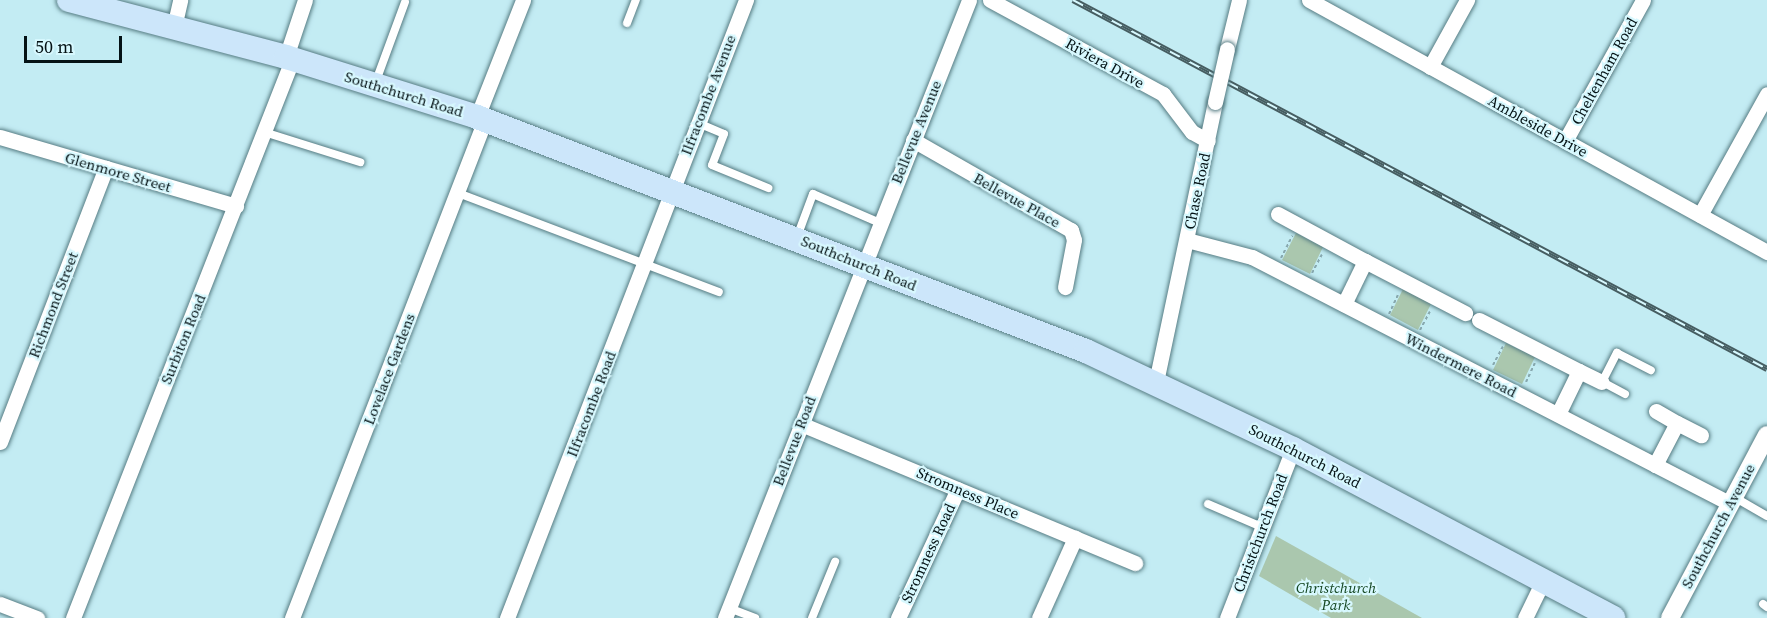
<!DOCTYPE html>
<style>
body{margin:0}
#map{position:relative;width:1767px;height:618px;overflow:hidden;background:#c3ecf3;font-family:"Source Serif 4",serif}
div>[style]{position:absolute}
.green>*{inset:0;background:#aac7ae}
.path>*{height:2px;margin-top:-1px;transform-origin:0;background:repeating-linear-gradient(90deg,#87a8ae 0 3px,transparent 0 6px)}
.roads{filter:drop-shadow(0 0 2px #567c83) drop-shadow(0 0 2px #567c83)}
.service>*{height:8px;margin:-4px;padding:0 4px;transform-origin:4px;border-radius:4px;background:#fff}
.minor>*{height:15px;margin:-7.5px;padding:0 7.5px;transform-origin:7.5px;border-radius:7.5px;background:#fff}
.tertiary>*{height:18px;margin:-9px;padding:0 9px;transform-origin:9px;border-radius:9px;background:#fff}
.primary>*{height:24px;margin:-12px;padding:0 12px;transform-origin:12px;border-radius:12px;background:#cce6fa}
.rail>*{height:6px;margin-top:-3px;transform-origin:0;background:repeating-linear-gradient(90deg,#d7f8fe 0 11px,#465d61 0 22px);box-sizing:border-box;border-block:2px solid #465d61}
.bridges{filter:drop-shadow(0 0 2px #567c83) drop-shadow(0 0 2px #567c83)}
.minor-bridge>*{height:15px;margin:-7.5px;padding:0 7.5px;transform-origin:7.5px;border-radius:7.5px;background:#fff}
span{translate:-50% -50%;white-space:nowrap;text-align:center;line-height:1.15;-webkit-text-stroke:4.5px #d7f8fe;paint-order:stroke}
.street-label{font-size:15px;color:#041215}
.park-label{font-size:15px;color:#144622;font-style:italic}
.scale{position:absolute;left:24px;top:36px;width:98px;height:27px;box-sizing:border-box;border:3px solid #041215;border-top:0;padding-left:8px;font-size:18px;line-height:21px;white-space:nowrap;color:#041215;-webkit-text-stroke:4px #d7f8fe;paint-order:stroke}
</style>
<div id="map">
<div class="green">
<i style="clip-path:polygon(1296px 233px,1323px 247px,1310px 274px,1282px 260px)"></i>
<i style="clip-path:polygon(1403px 289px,1431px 304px,1418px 330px,1390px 315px)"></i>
<i style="clip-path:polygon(1506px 343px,1535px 357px,1522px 384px,1493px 370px)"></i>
<i style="clip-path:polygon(1276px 536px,1422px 618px,1331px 618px,1259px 576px)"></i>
</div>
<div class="path">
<i style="left:1281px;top:258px;width:25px;rotate:-63deg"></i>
<i style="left:1312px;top:273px;width:21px;rotate:-62deg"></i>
<i style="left:1389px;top:314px;width:21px;rotate:-65deg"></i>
<i style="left:1420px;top:330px;width:21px;rotate:-62deg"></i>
<i style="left:1493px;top:365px;width:21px;rotate:-62deg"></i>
<i style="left:1526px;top:382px;width:21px;rotate:-65deg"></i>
</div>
<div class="roads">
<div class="service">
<i style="left:627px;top:23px;width:25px;rotate:-69deg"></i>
<i style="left:376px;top:81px;width:84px;rotate:-69.8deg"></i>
<i style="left:698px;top:123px;width:28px;rotate:23deg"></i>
<i style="left:724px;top:134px;width:33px;rotate:111deg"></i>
<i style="left:712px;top:165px;width:61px;rotate:22.3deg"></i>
<i style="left:264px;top:132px;width:101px;rotate:17.4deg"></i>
<i style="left:458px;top:193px;width:279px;rotate:20.8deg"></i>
<i style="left:797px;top:237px;width:46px;rotate:-69.6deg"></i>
<i style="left:813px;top:194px;width:73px;rotate:23.4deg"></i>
<i style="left:1625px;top:394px;width:26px;rotate:-152deg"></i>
<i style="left:1602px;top:382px;width:33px;rotate:-63deg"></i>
<i style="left:1617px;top:353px;width:38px;rotate:27deg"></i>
<i style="left:1734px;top:497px;width:38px;rotate:30deg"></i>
<i style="left:1208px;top:504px;width:59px;rotate:23.1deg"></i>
<i style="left:1763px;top:604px;width:5px;rotate:37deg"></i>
<i style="left:729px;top:608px;width:28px;rotate:21deg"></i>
<i style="left:812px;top:618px;width:61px;rotate:-67.7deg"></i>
</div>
<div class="minor">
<i style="left:990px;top:0;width:197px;rotate:28.5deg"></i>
<i style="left:1163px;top:94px;width:48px;rotate:52.7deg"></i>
<i style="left:1192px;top:132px;width:18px;rotate:29deg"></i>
<i style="left:1309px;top:0;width:523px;rotate:28.82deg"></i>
<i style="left:174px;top:27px;width:28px;rotate:-77deg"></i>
<i style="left:1227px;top:49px;width:50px;rotate:-76.2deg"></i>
<i style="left:286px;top:57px;width:60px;rotate:-71.6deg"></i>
<i style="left:1430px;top:67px;width:77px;rotate:-61.1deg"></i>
<i style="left:477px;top:117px;width:126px;rotate:-68.5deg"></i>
<i style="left:0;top:137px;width:246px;rotate:16.3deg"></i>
<i style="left:913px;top:140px;width:182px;rotate:29.7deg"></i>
<i style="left:1071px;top:230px;width:10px;rotate:73deg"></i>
<i style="left:1074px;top:240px;width:48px;rotate:100.8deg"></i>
<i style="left:1565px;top:141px;width:161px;rotate:-61deg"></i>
<i style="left:1278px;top:214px;width:99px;rotate:28.4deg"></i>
<i style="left:1365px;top:261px;width:48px;rotate:116deg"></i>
<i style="left:1700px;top:215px;width:138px;rotate:-61deg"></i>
<i style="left:1187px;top:240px;width:67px;rotate:14.7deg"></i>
<i style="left:1252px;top:257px;width:537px;rotate:27.28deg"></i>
<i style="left:1365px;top:261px;width:113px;rotate:27.5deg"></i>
<i style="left:1479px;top:320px;width:112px;rotate:27deg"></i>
<i style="left:1579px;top:371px;width:48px;rotate:116deg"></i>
<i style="left:1579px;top:371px;width:25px;rotate:26deg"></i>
<i style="left:1156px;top:382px;width:286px;rotate:-78.1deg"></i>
<i style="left:1656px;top:411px;width:24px;rotate:30deg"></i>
<i style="left:801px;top:424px;width:362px;rotate:22.6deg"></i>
<i style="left:0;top:442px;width:294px;rotate:-68.9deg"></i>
<i style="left:1655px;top:465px;width:47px;rotate:-62.4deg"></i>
<i style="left:1677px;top:423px;width:27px;rotate:27deg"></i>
<i style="left:0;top:604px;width:40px;rotate:21deg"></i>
<i style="left:73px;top:618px;width:599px;rotate:-68.57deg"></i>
<i style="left:292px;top:618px;width:534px;rotate:-68.82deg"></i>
<i style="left:507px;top:618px;width:663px;rotate:-68.86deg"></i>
<i style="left:725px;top:618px;width:664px;rotate:-68.45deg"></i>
<i style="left:898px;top:618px;width:142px;rotate:-65.1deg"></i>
<i style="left:1039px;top:618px;width:88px;rotate:-65.8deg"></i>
<i style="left:1227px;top:618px;width:181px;rotate:-68.7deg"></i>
<i style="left:1525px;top:618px;width:41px;rotate:-64.1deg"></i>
</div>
<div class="tertiary">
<i style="left:1670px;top:618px;width:207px;rotate:-62.1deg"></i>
</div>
<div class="primary">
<i style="left:69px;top:0;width:224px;rotate:14.7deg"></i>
<i style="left:286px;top:57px;width:200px;rotate:17.4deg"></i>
<i style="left:477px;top:117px;width:652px;rotate:21.02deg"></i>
<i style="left:1086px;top:351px;width:229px;rotate:25.3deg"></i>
<i style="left:1293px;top:449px;width:362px;rotate:27.8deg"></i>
</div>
</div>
<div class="rail">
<i style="left:1073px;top:0;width:786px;rotate:28deg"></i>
</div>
<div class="bridges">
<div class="minor-bridge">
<i style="left:1215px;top:102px;width:54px;rotate:-77.2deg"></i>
</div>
</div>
<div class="street-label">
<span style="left:1105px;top:63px;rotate:29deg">Riviera Drive</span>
<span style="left:1604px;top:71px;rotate:-61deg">Cheltenham Road</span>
<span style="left:404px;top:94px;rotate:17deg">Southchurch Road</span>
<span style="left:708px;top:95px;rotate:-69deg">Ilfracombe Avenue</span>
<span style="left:1538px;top:126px;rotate:29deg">Ambleside Drive</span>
<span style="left:916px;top:132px;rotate:-68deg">Bellevue Avenue</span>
<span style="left:118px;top:172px;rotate:16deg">Glenmore Street</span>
<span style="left:1197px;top:191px;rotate:-78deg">Chase Road</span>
<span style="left:1017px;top:200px;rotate:29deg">Bellevue Place</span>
<span style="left:859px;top:263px;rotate:22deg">Southchurch Road</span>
<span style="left:53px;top:305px;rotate:-69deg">Richmond Street</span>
<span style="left:183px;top:339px;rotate:-68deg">Surbiton Road</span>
<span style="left:1461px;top:365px;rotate:27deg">Windermere Road</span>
<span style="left:389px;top:369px;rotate:-69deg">Lovelace Gardens</span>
<span style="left:591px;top:404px;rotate:-69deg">Ilfracombe Road</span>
<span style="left:794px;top:441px;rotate:-69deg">Bellevue Road</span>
<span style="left:1305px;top:456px;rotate:27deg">Southchurch Road</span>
<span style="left:968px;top:493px;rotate:23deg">Stromness Place</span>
<span style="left:1718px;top:526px;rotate:-62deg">Southchurch Avenue</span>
<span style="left:1260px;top:533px;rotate:-69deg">Christchurch Road</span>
<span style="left:928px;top:553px;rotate:-65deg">Stromness Road</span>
</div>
<div class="park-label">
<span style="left:1336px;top:596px">Christchurch<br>Park</span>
</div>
<div class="scale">50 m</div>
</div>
